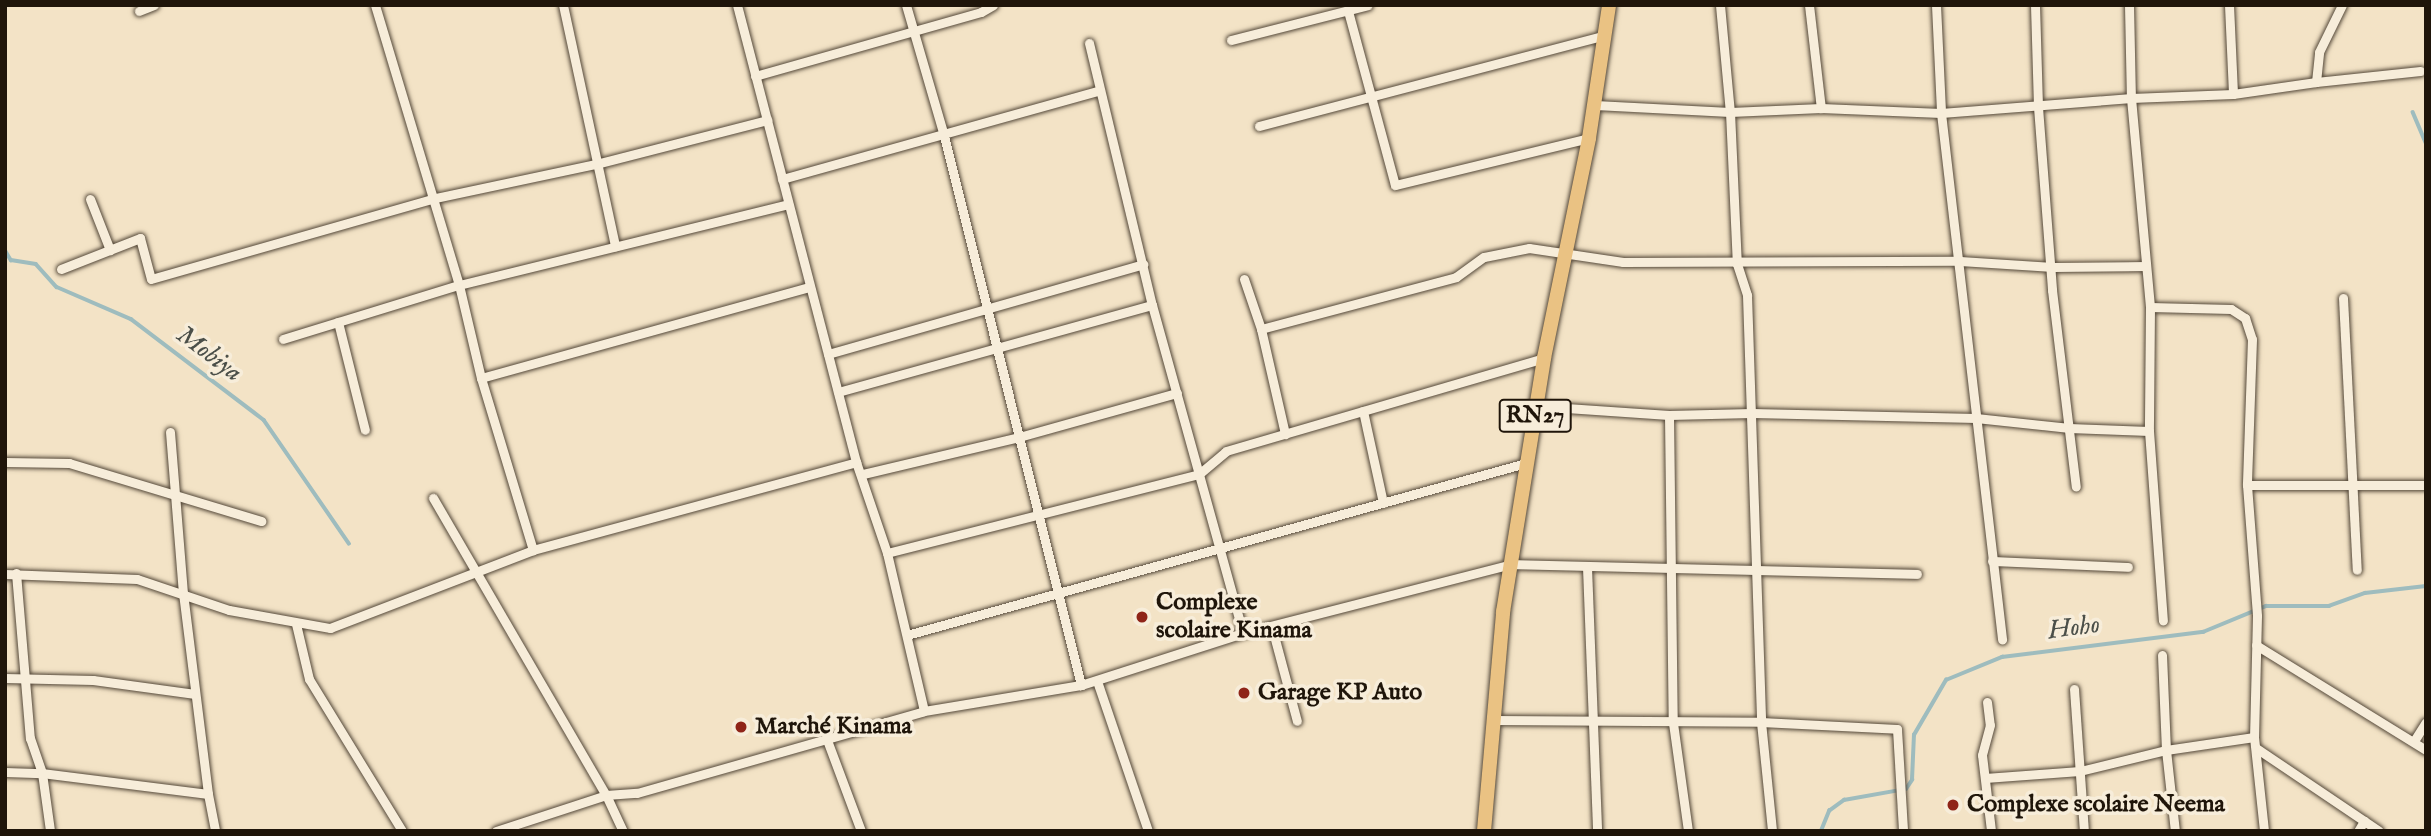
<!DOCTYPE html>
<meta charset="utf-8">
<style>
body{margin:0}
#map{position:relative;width:2431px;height:836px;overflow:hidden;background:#f3e3c6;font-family:"IM FELL English",serif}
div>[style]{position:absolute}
.stream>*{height:3.5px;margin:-1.75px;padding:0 1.75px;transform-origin:1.75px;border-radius:1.75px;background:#9ebcbe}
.roads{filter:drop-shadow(0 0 2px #544839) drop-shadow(0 0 2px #544839)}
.street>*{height:9px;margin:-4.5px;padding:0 4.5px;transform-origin:4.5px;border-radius:4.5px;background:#f7edda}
.primary>*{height:14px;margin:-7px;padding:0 7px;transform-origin:7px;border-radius:7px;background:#eac283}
.dots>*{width:19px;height:19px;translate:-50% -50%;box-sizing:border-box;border:4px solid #f7edda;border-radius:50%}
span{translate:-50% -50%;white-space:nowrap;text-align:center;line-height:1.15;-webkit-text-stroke:7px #f7edda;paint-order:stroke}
.shield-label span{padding:2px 5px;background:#f7edda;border:2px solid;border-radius:5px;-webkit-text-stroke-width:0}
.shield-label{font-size:23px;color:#1f150a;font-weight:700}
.poi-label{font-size:24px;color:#1f150a;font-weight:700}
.left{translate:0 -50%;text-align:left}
.water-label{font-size:26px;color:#4b4f49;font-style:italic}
.frame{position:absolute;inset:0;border:7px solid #1f150a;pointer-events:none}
</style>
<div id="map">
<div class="stream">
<i style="left:2413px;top:112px;width:33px;rotate:67deg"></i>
<i style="left:5px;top:250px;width:12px;rotate:59deg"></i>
<i style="left:11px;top:260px;width:25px;rotate:9deg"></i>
<i style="left:36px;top:264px;width:31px;rotate:48deg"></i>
<i style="left:57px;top:287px;width:81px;rotate:23.4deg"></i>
<i style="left:131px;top:319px;width:167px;rotate:37.2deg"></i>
<i style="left:264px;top:420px;width:150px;rotate:55.4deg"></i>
<i style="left:1821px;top:831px;width:22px;rotate:-68deg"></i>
<i style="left:1829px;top:811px;width:19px;rotate:-36deg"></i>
<i style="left:1844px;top:800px;width:63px;rotate:-10.1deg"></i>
<i style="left:1906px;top:789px;width:11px;rotate:-56deg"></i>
<i style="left:1912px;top:780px;width:45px;rotate:-87.5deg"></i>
<i style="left:1914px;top:735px;width:64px;rotate:-59.8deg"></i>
<i style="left:1946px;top:680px;width:61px;rotate:-22.3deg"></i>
<i style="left:2002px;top:657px;width:203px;rotate:-7.1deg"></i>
<i style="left:2203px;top:632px;width:68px;rotate:-22.4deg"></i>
<i style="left:2266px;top:606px;width:63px"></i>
<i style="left:2329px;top:606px;width:38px;rotate:-20deg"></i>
<i style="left:2365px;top:593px;width:61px;rotate:-6.5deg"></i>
</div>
<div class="roads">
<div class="street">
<i style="left:375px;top:5px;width:292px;rotate:73.3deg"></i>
<i style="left:459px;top:285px;width:96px;rotate:76.7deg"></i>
<i style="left:481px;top:378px;width:180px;rotate:73.2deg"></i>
<i style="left:563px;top:5px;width:247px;rotate:77.8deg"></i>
<i style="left:737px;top:5px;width:472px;rotate:75.4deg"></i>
<i style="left:856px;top:462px;width:96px;rotate:71.2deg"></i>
<i style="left:887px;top:553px;width:162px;rotate:76.8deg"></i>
<i style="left:906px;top:5px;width:136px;rotate:73.8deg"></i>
<i style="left:944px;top:136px;width:566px;rotate:75.99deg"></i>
<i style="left:1720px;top:5px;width:107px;rotate:84.7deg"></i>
<i style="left:1730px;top:112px;width:152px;rotate:87.4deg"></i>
<i style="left:1737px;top:264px;width:33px;rotate:72deg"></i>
<i style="left:1747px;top:295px;width:427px;rotate:88.1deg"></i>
<i style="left:1761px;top:722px;width:110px;rotate:84.2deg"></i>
<i style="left:1809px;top:5px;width:104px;rotate:83.4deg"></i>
<i style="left:1936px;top:5px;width:108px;rotate:87.3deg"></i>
<i style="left:1941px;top:113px;width:530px;rotate:83.38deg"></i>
<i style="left:2035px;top:5px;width:102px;rotate:88.3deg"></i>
<i style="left:2038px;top:107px;width:184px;rotate:85.6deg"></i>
<i style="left:2052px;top:290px;width:198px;rotate:83.1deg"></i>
<i style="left:2129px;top:5px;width:93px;rotate:88.8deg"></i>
<i style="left:2131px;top:98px;width:210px;rotate:84.8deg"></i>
<i style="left:2150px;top:307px;width:124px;rotate:90.5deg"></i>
<i style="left:2149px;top:431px;width:190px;rotate:85.8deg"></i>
<i style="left:2229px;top:5px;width:89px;rotate:87.4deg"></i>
<i style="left:139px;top:11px;width:16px;rotate:-22deg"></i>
<i style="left:1348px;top:11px;width:180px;rotate:74.9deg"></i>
<i style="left:1395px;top:185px;width:200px;rotate:-13.6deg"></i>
<i style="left:1231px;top:40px;width:141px;rotate:-14.3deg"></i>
<i style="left:1089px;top:43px;width:269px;rotate:76.5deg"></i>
<i style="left:1152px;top:305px;width:340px;rotate:74.5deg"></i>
<i style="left:755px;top:76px;width:235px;rotate:-15.8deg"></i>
<i style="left:981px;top:12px;width:14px;rotate:-30deg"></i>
<i style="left:2316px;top:82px;width:30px;rotate:-84deg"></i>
<i style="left:2319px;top:52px;width:52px;rotate:-63.9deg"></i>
<i style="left:1595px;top:105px;width:135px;rotate:3deg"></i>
<i style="left:1730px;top:112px;width:91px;rotate:-2.5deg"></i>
<i style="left:1821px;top:108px;width:120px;rotate:2.4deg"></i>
<i style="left:1941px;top:113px;width:191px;rotate:-4.5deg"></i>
<i style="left:2131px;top:98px;width:102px;rotate:-2.2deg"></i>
<i style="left:2233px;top:94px;width:84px;rotate:-8.2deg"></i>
<i style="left:2316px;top:82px;width:105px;rotate:-6deg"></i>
<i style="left:1259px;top:126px;width:358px;rotate:-14.7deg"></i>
<i style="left:782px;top:179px;width:328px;rotate:-15.6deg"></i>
<i style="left:90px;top:199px;width:55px;rotate:68.6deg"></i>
<i style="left:61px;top:269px;width:85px;rotate:-21.4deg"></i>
<i style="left:140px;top:238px;width:42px;rotate:75deg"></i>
<i style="left:151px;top:279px;width:291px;rotate:-15.9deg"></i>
<i style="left:431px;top:199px;width:169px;rotate:-12deg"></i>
<i style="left:596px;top:164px;width:177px;rotate:-14.4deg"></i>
<i style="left:1244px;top:279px;width:53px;rotate:71.2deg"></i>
<i style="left:1261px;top:329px;width:108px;rotate:77.1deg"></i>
<i style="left:2343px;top:298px;width:272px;rotate:87.1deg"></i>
<i style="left:2150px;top:307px;width:81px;rotate:1.4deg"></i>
<i style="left:2231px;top:309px;width:17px;rotate:33deg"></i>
<i style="left:2245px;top:318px;width:22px;rotate:72deg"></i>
<i style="left:2252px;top:339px;width:146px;rotate:92deg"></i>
<i style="left:2247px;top:485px;width:131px;rotate:85.6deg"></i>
<i style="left:2257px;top:616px;width:121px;rotate:91.4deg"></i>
<i style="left:2254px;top:737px;width:95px;rotate:83.9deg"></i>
<i style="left:338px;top:322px;width:111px;rotate:76deg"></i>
<i style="left:1261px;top:329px;width:202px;rotate:-14.9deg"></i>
<i style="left:1456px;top:277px;width:34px;rotate:-36deg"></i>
<i style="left:1484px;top:257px;width:46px;rotate:-11.3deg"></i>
<i style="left:1529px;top:248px;width:95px;rotate:8.5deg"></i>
<i style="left:1623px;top:262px;width:337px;rotate:-0.2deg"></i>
<i style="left:1960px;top:261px;width:93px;rotate:3.7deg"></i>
<i style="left:2053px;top:267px;width:93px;rotate:-0.6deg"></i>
<i style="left:283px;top:339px;width:184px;rotate:-17.1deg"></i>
<i style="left:459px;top:285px;width:339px;rotate:-13.8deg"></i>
<i style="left:828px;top:354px;width:328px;rotate:-15.9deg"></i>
<i style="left:481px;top:378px;width:341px;rotate:-15.5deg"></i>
<i style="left:838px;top:392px;width:326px;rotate:-15.5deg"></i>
<i style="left:1537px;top:406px;width:132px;rotate:3.9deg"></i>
<i style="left:1669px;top:415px;width:83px;rotate:-1.4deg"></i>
<i style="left:1752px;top:413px;width:224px;rotate:1.3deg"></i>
<i style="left:1976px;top:418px;width:94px;rotate:6.1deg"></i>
<i style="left:2069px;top:428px;width:80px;rotate:2.1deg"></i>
<i style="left:1363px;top:411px;width:94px;rotate:77.7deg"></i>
<i style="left:1669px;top:415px;width:308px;rotate:89.3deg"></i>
<i style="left:1673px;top:723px;width:109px;rotate:82.1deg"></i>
<i style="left:170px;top:432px;width:162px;rotate:85.4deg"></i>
<i style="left:183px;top:593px;width:203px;rotate:82.9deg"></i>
<i style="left:208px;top:794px;width:38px;rotate:79deg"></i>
<i style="left:5px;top:462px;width:64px;rotate:0.9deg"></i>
<i style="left:69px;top:463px;width:201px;rotate:16.8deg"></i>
<i style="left:863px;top:474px;width:160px;rotate:-13.3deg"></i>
<i style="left:1019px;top:437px;width:164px;rotate:-15.6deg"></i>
<i style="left:2247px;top:485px;width:179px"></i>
<i style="left:433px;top:498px;width:344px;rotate:59.8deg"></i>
<i style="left:606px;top:795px;width:40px;rotate:65deg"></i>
<i style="left:887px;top:553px;width:322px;rotate:-14.2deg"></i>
<i style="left:1199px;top:474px;width:35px;rotate:-40deg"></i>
<i style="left:1226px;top:451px;width:331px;rotate:-16.3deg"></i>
<i style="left:1992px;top:561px;width:136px;rotate:2.5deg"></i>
<i style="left:1587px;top:567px;width:264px;rotate:87.8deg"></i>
<i style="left:16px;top:573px;width:166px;rotate:85.2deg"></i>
<i style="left:30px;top:738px;width:37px;rotate:71deg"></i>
<i style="left:42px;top:773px;width:59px;rotate:82.1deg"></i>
<i style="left:5px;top:574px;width:132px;rotate:2.2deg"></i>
<i style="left:137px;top:579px;width:97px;rotate:18.6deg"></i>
<i style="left:229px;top:610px;width:103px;rotate:10.1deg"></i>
<i style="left:330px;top:628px;width:217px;rotate:-21deg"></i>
<i style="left:533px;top:550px;width:335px;rotate:-15.2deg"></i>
<i style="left:296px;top:624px;width:57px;rotate:76.7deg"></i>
<i style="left:309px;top:679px;width:178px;rotate:58.5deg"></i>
<i style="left:1272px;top:628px;width:96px;rotate:75deg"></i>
<i style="left:907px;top:635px;width:642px;rotate:-15.53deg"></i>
<i style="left:2256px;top:645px;width:200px;rotate:31.7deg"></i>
<i style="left:2162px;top:655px;width:95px;rotate:87.6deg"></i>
<i style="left:2166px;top:750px;width:81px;rotate:83.7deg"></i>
<i style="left:5px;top:678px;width:88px;rotate:1.3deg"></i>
<i style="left:93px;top:680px;width:103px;rotate:7.8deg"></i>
<i style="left:1097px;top:681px;width:158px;rotate:71.2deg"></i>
<i style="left:2074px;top:689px;width:142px;rotate:86deg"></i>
<i style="left:1987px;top:702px;width:23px;rotate:83deg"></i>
<i style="left:1990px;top:725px;width:31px;rotate:105deg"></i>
<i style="left:1982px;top:755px;width:77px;rotate:83.2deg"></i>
<i style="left:1494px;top:720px;width:267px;rotate:0.4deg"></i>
<i style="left:1761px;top:722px;width:136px;rotate:2.9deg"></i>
<i style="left:1897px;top:729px;width:102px;rotate:86.6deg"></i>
<i style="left:827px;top:740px;width:97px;rotate:69.5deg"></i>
<i style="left:2414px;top:741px;width:22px;rotate:-58deg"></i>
<i style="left:2256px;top:748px;width:148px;rotate:34deg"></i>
<i style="left:5px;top:772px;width:37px;rotate:2deg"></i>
<i style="left:42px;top:773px;width:167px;rotate:7.2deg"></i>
<i style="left:1985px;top:778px;width:95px;rotate:-4.2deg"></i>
<i style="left:2080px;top:771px;width:89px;rotate:-13.7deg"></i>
<i style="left:2166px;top:750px;width:89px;rotate:-8.4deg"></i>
<i style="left:496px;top:831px;width:116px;rotate:-18.1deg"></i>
<i style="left:606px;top:795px;width:31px;rotate:-4deg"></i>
<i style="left:637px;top:793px;width:298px;rotate:-15.9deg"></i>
<i style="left:924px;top:711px;width:159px;rotate:-9.4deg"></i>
<i style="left:1081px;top:685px;width:170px;rotate:-17.8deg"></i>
<i style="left:1243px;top:633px;width:278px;rotate:-14.4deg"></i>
<i style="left:1512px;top:564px;width:405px;rotate:1.4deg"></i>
<i style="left:2358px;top:831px;width:12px;rotate:-59deg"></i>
</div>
<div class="primary">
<i style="left:1484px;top:831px;width:220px;rotate:-85deg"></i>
<i style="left:1503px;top:612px;width:257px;rotate:-80.8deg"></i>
<i style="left:1544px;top:358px;width:225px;rotate:-78.4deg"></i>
<i style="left:1589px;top:138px;width:134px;rotate:-81.4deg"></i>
</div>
</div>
<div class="dots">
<i style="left:1142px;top:617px;background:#8f2418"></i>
<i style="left:1244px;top:693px;background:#8f2418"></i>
<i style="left:741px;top:727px;background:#8f2418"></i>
<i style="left:1953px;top:805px;background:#8f2418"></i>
</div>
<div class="shield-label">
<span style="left:1535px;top:416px">RN27</span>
</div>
<div class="poi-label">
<span class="left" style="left:1156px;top:617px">Complexe<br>scolaire Kinama</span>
<span class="left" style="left:1258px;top:693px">Garage KP Auto</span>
<span class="left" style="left:755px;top:727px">Marché Kinama</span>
<span class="left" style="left:1967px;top:805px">Complexe scolaire Neema</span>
</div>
<div class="water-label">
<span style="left:209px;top:354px;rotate:37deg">Mobiya</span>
<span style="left:2074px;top:628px;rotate:-7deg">Hoho</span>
</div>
<div class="frame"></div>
</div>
